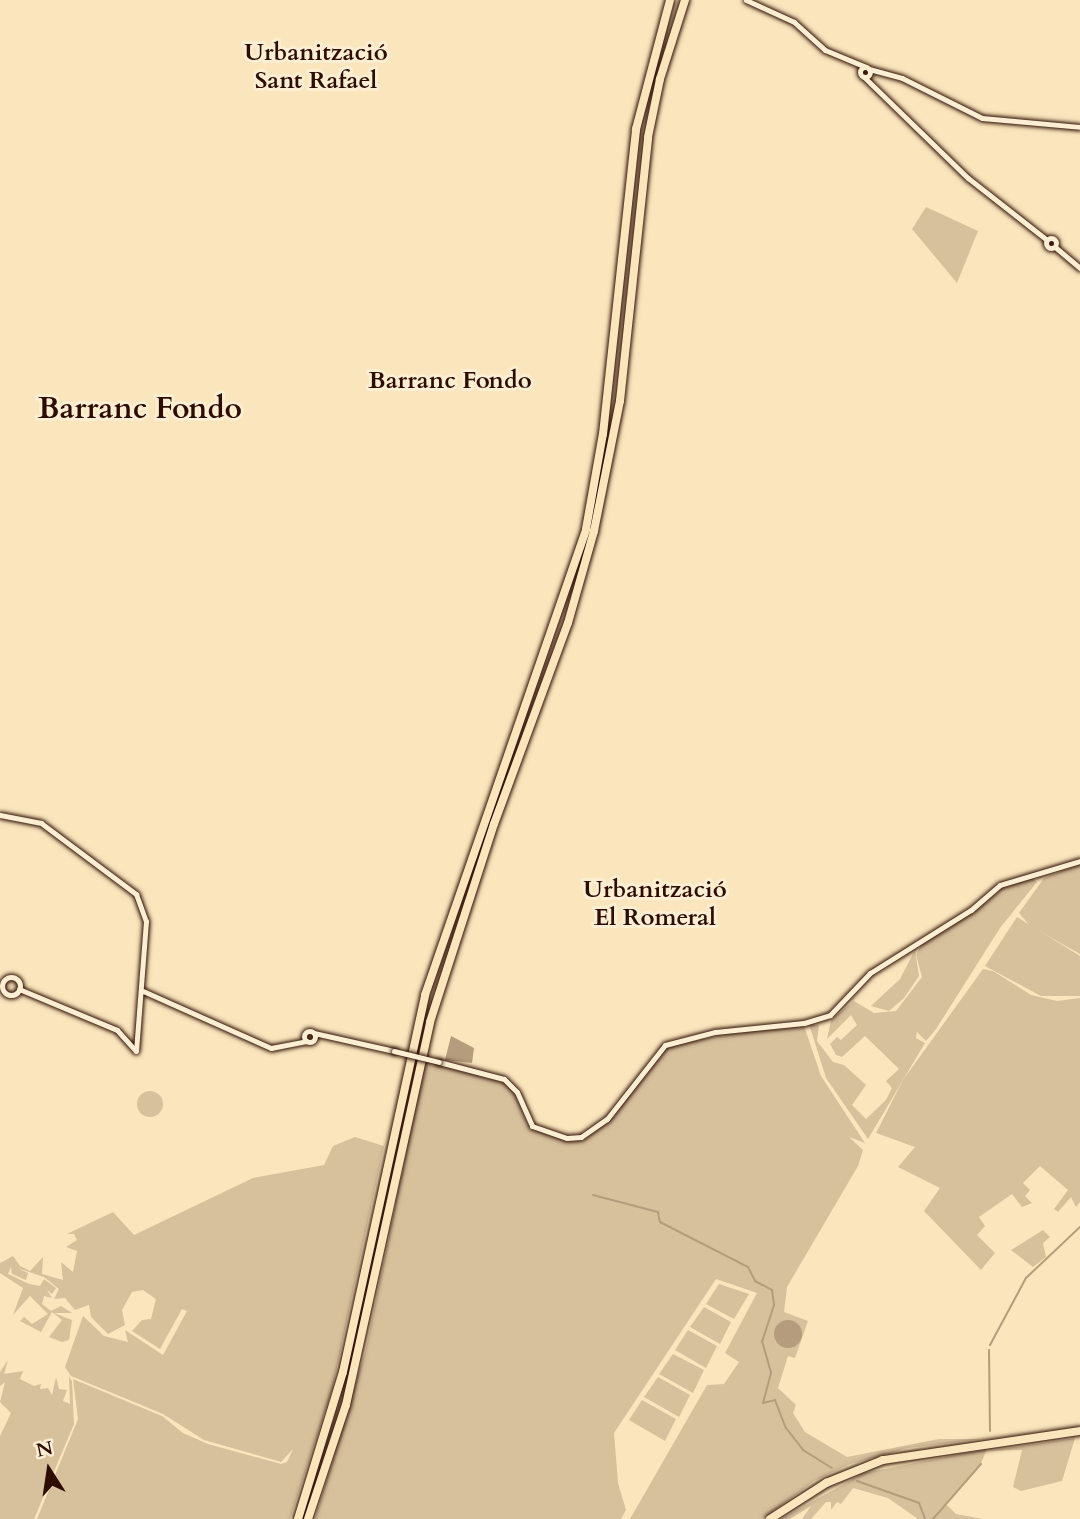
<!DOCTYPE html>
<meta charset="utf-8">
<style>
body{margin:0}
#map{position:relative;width:1080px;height:1519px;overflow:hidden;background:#fae5bc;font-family:Cardo,serif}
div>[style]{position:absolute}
.green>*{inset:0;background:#d7c09c}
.round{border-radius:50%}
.water>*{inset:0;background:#b49c7c}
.stream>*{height:2px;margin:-1px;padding:0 1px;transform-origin:1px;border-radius:1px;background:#b49c7c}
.roads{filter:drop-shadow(0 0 2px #2c0d00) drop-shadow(0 0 2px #2c0d00)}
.secondary>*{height:5px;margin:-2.5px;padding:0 2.5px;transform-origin:2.5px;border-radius:2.5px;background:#fceed3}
.secondary>.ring{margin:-2.5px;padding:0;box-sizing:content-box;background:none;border:5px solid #fceed3;border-radius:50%}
.highway>*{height:8px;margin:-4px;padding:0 4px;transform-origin:4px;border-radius:4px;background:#fae5bc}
.bridges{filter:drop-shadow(0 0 2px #2c0d00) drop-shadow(0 0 2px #2c0d00)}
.secondary-bridge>*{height:5px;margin:-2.5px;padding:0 2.5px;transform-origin:2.5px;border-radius:2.5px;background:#fceed3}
span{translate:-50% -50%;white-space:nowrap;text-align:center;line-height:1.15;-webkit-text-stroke:6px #fceed3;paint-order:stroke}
.neighbourhood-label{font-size:24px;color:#2c0d00;font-weight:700}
.district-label{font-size:30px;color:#2c0d00;font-weight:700}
.north{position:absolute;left:14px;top:1435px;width:70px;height:70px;-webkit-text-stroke:5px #fceed3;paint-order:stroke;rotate:348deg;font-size:19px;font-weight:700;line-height:28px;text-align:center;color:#2c0d00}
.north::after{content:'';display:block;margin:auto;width:24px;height:32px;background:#2c0d00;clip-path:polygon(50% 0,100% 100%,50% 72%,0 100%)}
</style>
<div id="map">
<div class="green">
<i style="clip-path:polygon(926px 207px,978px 231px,957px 283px,912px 229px)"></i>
<i style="clip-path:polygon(1080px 864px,1080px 954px,1030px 926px,1019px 913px,1044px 878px)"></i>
<i style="clip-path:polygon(1031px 877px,1037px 882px,1000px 928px,936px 1029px,926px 1041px,917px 1032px,916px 1038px,925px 1043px,868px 1139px,826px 1078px,809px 1024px,819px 1025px,817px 1041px,833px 1062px,844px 1065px,866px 1085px,852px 1105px,866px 1119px,886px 1100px,892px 1088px,886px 1081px,899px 1069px,865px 1036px,842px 1057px,836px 1055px,830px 1044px,837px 1037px,841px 1040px,857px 1025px,851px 1015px,827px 1039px,831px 1020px,854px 1001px,874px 1013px,896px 1011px,922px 977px,916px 955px,924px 940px,975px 911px,1004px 887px)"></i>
<i style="clip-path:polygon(1017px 917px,1080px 956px,1080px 996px,1041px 996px,985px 966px)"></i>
<i style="clip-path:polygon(915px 950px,919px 976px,904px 998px,889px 1011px,871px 1006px,900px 979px)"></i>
<i style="clip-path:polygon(983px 969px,993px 971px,1031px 995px,1057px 1001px,1080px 998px,1080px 1202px,1076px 1207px,1071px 1197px,1058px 1212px,1054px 1209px,1068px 1190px,1040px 1166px,1023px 1183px,1030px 1190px,1025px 1196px,1032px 1203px,1022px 1207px,1012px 1194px,979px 1217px,985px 1226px,977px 1235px,995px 1253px,981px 1270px,924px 1211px,940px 1188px,898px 1167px,915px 1147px,876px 1133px,903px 1080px)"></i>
<i style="clip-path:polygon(804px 1026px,821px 1076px,865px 1143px,849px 1137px,863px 1150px,858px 1166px,787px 1287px,784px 1312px,808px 1321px,795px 1358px,788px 1356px,778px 1388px,796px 1405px,793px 1413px,805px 1432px,847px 1457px,939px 1439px,982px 1439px,908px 1448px,850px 1464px,814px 1481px,762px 1519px,630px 1519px,707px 1385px,724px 1384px,739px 1362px,725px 1353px,757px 1293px,716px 1279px,614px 1433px,618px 1483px,626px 1510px,621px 1519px,315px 1519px,366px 1349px,425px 1061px,505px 1082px,517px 1098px,527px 1124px,575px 1141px,605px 1124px,665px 1047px,756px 1028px)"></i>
<i class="round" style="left:137px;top:1091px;width:26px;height:26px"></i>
<i style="clip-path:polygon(355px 1137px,384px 1146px,333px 1386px,290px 1519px,37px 1519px,78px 1419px,73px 1379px,162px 1416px,183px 1433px,208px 1444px,281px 1464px,287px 1462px,293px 1449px,281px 1462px,204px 1440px,163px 1414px,71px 1376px,65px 1367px,83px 1316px,104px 1336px,128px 1342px,125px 1330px,163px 1355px,187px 1311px,182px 1309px,160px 1349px,132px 1331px,142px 1320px,151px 1319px,156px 1299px,143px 1290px,132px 1292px,122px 1310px,125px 1325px,108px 1334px,91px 1317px,89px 1305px,75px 1310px,65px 1298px,54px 1299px,59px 1289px,44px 1277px,17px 1268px,28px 1273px,26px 1280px,12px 1274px,11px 1267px,8px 1274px,29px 1284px,40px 1286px,44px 1279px,56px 1288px,52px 1294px,47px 1290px,52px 1298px,44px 1296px,42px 1304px,51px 1311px,61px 1306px,72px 1313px,54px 1313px,72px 1320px,69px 1340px,62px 1342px,49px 1337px,62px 1320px,52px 1312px,41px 1332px,20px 1321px,24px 1317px,32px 1324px,48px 1314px,30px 1296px,13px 1315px,23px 1288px,0 1273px,0 1263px,13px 1256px,20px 1266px,30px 1271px,43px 1257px,42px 1274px,63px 1280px,61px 1262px,73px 1272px,77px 1251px,66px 1247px,77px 1240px,74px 1234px,67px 1234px,113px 1212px,134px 1235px,253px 1178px,324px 1165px,333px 1146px)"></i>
<i style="clip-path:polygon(1043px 1230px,1050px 1237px,1043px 1243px,1046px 1257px,1033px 1267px,1011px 1250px)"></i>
<i style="clip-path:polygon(719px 1284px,749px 1294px,734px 1319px,706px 1304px)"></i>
<i style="clip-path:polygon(704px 1307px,731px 1322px,720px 1344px,690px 1327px)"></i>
<i style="clip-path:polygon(688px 1330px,717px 1346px,706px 1368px,675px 1350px)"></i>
<i style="clip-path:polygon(673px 1354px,704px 1370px,693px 1393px,659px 1374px)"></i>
<i style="clip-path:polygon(8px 1360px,4px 1374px,23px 1371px,20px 1379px,34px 1386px,41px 1384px,40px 1389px,48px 1388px,52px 1395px,56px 1377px,59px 1389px,67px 1390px,63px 1401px,70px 1404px,69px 1377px,72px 1381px,74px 1424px,34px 1519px,0 1519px,0 1436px,11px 1413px,0 1402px,5px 1382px,0 1386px,0 1372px)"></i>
<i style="clip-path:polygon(658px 1377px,690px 1395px,679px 1417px,644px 1397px)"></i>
<i style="clip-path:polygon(642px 1400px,676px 1419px,665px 1441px,629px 1420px)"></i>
<i style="clip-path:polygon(1075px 1438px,1062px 1481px,1021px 1491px,1013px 1487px,1022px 1450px,989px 1451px)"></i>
<i style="clip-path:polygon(987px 1449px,981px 1463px,937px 1513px,947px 1505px,956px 1514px,983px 1519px,918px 1519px,888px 1498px,853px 1488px,841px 1504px,837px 1502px,831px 1510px,831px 1502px,826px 1502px,811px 1519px,802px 1519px,811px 1506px,790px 1519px,781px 1519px,864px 1473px)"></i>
</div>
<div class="water">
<i style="clip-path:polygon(451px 1036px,474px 1048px,472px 1063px,445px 1060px)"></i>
<i class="round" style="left:774px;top:1320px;width:28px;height:28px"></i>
</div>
<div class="stream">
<i style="left:593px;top:1195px;width:67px;rotate:14.7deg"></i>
<i style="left:658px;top:1212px;width:10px;rotate:79deg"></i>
<i style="left:660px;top:1222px;width:99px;rotate:27.1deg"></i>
<i style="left:748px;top:1267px;width:16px;rotate:63deg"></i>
<i style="left:755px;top:1281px;width:19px;rotate:28deg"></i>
<i style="left:772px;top:1290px;width:15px;rotate:82deg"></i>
<i style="left:774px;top:1305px;width:38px;rotate:108deg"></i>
<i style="left:762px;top:1341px;width:33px;rotate:74deg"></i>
<i style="left:771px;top:1373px;width:31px;rotate:105deg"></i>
<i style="left:763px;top:1403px;width:12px;rotate:-14deg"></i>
<i style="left:775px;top:1400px;width:30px;rotate:69deg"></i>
<i style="left:786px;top:1428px;width:28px;rotate:52deg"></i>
<i style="left:803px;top:1450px;width:34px;rotate:32deg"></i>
<i style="left:990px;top:1345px;width:76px;rotate:-61.8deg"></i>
<i style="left:1026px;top:1278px;width:74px;rotate:-43.4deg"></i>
<i style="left:989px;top:1350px;width:81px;rotate:89.3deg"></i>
<i style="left:857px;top:1481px;width:66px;rotate:19.5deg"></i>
<i style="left:919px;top:1503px;width:17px;rotate:69deg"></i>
<i style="left:933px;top:1519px;width:73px;rotate:-48.9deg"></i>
</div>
<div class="roads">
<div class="secondary">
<i style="left:746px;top:0;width:53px;rotate:24.6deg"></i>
<i style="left:794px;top:22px;width:42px;rotate:42.1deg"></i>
<i style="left:825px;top:50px;width:44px;rotate:22.5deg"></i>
<i class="ring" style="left:860px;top:67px;width:5px;height:5px"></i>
<i style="left:869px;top:69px;width:34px;rotate:15deg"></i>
<i style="left:902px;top:78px;width:89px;rotate:26.6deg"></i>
<i style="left:982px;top:118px;width:98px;rotate:5.2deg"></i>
<i style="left:864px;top:77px;width:145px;rotate:44.2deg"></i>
<i style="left:968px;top:178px;width:100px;rotate:38.1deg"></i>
<i class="ring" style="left:1046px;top:238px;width:5px;height:5px"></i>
<i style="left:1055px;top:247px;width:33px;rotate:40deg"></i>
<i style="left:0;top:815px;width:42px;rotate:11deg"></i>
<i style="left:41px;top:823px;width:119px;rotate:36.8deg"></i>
<i style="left:136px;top:894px;width:29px;rotate:70deg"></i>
<i style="left:146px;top:921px;width:130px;rotate:94.4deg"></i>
<i class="ring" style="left:2px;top:977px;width:13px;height:13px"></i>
<i style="left:19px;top:989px;width:106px;rotate:22.7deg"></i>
<i style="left:117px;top:1030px;width:28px;rotate:48deg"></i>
<i style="left:143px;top:991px;width:140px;rotate:24deg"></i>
<i style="left:271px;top:1048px;width:36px;rotate:-11deg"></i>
<i class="ring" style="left:304.5px;top:1031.5px;width:6px;height:6px"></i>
<i style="left:314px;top:1033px;width:82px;rotate:12.7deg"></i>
<i style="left:439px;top:1062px;width:67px;rotate:14.7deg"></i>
<i style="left:504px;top:1079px;width:18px;rotate:45deg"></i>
<i style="left:517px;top:1092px;width:37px;rotate:66deg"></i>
<i style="left:532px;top:1126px;width:37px;rotate:19deg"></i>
<i style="left:567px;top:1138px;width:14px;rotate:-4deg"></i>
<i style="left:581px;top:1137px;width:32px;rotate:-35deg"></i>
<i style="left:607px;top:1119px;width:94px;rotate:-51.9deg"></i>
<i style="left:665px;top:1045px;width:52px;rotate:-14.6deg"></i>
<i style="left:715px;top:1032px;width:89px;rotate:-5.8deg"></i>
<i style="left:804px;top:1023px;width:27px;rotate:-17deg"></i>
<i style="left:830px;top:1015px;width:58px;rotate:-46.4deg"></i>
<i style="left:870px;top:973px;width:119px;rotate:-32deg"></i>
<i style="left:971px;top:910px;width:38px;rotate:-41deg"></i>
<i style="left:1000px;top:885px;width:84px;rotate:-16.7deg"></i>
</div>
<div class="highway">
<i style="left:298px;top:1519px;width:154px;rotate:-73deg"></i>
<i style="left:343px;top:1372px;width:386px;rotate:-77.7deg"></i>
<i style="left:425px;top:995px;width:493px;rotate:-70.9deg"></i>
<i style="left:586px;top:529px;width:97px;rotate:-79.9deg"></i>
<i style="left:603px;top:434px;width:307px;rotate:-83.8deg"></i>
<i style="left:636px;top:129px;width:133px;rotate:-75.2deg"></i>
<i style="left:308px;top:1519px;width:120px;rotate:-71.6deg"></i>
<i style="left:346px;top:1405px;width:392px;rotate:-77.6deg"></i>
<i style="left:430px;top:1022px;width:208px;rotate:-72.1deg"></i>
<i style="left:494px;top:824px;width:214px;rotate:-69.8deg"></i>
<i style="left:568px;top:623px;width:96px;rotate:-74.2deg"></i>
<i style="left:594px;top:531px;width:133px;rotate:-78.7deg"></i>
<i style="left:620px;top:401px;width:265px;rotate:-83.9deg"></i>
<i style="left:648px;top:137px;width:59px;rotate:-78.3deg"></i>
<i style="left:660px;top:79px;width:83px;rotate:-72.4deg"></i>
<i style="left:770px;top:1519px;width:67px;rotate:-32.7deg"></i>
<i style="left:826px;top:1483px;width:61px;rotate:-22deg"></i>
<i style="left:883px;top:1460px;width:199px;rotate:-8.4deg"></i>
</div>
</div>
<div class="bridges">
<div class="secondary-bridge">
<i style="left:394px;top:1051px;width:46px;rotate:13.7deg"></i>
</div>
</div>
<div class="neighbourhood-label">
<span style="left:316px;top:67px">Urbanització<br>Sant Rafael</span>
<span style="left:450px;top:381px">Barranc Fondo</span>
<span style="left:655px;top:904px">Urbanització<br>El Romeral</span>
</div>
<div class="district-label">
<span style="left:140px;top:409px">Barranc Fondo</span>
</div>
<div class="north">N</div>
</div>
